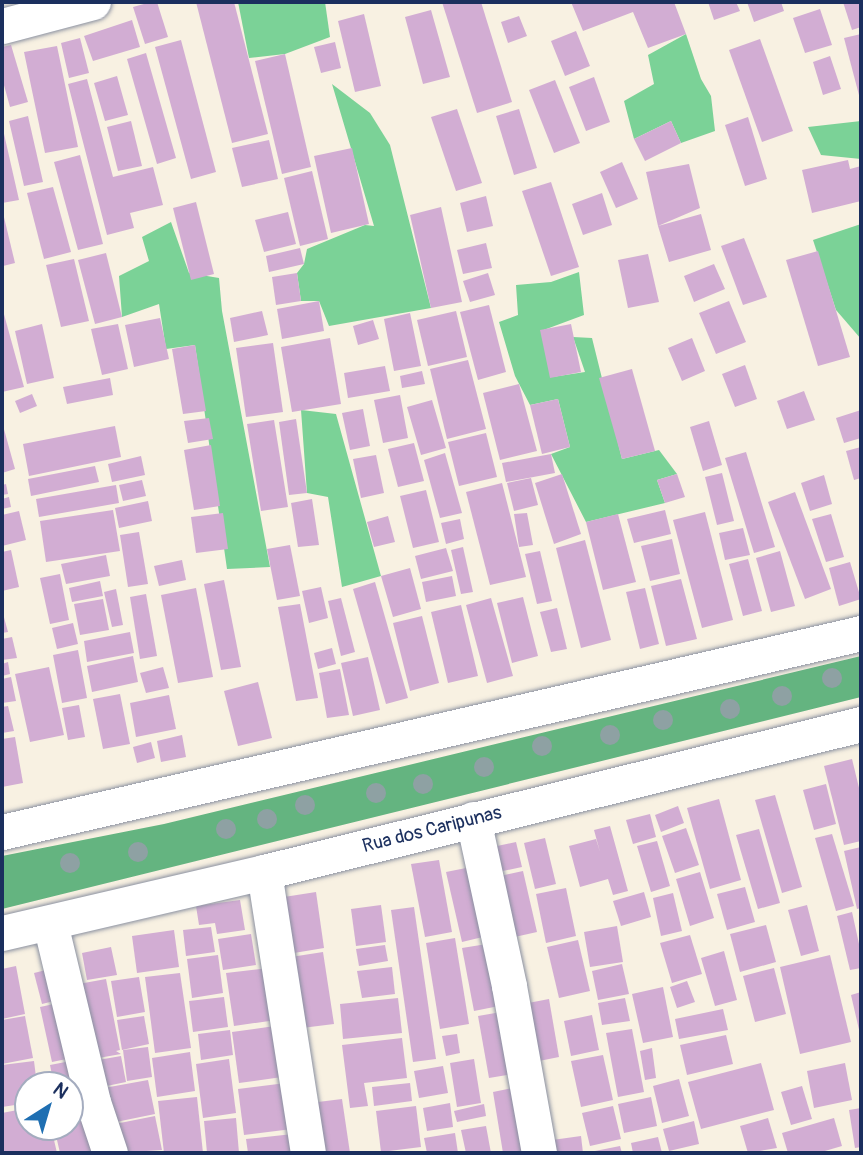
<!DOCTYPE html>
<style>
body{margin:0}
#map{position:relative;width:863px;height:1155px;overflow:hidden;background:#f8f1e2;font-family:Pangolin,sans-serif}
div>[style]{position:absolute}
.green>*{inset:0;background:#7bd297}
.forest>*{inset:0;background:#64b480}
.building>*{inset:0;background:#d2add3}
.roads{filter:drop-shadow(0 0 2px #8a90a0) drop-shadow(0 0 2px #8a90a0)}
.minor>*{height:35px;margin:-17.5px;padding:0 17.5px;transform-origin:17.5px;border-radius:17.5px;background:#fff}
.trees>*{width:20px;height:20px;margin:-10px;border-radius:50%;background:#8ea1a3}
span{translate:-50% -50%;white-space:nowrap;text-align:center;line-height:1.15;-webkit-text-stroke:5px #fff;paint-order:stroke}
.street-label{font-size:19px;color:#1b2f5e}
.frame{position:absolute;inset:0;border:4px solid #1b2f5e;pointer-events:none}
.north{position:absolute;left:14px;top:1071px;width:70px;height:70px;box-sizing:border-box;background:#fff;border:2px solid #a4acbf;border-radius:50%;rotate:37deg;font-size:19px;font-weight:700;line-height:28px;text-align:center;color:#1b2f5e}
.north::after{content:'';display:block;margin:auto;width:24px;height:32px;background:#1f6fb2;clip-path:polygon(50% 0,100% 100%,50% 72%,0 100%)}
</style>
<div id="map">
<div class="green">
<i style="clip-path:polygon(238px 2px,325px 2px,330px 37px,285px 54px,249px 58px)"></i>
<i style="clip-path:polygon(686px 34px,701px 79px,711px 96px,715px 131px,681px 143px,671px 121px,634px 139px,624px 101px,654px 84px,648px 55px)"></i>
<i style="clip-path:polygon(332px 84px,370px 113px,390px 145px,431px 308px,329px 326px,319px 301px,301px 301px,297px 273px,304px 264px,307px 249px,365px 225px,374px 226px)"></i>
<i style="clip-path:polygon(861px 121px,861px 159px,821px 155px,808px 127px)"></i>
<i style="clip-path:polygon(171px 222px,189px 273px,219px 278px,222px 311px,270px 567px,227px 569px,195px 345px,166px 349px,159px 304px,122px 317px,119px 276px,149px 261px,142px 237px)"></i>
<i style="clip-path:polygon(861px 224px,861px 339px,836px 310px,813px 240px)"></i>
<i style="clip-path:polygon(579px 272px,584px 315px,541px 331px,552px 377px,585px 372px,573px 337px,592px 338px,622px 459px,659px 450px,677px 474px,657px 480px,665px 503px,586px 522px,551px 454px,570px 447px,558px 399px,530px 405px,515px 376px,499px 322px,518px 315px,516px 285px,551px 282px)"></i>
<i style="clip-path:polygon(301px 410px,336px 414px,381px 576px,342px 587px,328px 497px,307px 493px)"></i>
</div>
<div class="forest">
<i style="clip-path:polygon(861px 656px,861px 697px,2px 909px,2px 856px,164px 824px)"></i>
</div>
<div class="building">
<i style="clip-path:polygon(151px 2px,157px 2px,168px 37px,145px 44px,133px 7px)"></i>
<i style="clip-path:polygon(196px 2px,234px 2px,268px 134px,232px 143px)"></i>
<i style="clip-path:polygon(442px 2px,481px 2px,512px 102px,477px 113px)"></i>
<i style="clip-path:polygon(571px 2px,674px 2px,686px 34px,648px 48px,633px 12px,583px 31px)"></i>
<i style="clip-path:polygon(708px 2px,736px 2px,740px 11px,714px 20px)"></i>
<i style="clip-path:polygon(747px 2px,781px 2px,784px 11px,754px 22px)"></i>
<i style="clip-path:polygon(843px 2px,861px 2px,861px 27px,852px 30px)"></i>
<i style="clip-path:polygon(820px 9px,832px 45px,805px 53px,793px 18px)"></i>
<i style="clip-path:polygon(431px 10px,450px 77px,423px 84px,405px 17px)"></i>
<i style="clip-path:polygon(364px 14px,381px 86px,355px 92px,338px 21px)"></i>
<i style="clip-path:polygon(519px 16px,527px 36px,508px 43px,501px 22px)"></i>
<i style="clip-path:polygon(132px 20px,140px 47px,93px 61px,84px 36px)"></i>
<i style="clip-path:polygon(576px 31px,590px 66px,565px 76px,551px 41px)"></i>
<i style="clip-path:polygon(861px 34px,861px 99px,860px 99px,844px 38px)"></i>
<i style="clip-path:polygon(80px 38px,89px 73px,69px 78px,61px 43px)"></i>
<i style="clip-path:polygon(760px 39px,793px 131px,762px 142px,729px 50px)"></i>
<i style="clip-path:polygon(181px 40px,216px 172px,191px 179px,155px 47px)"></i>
<i style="clip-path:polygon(335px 42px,341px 68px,321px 73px,314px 47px)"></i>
<i style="clip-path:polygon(11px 45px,28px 102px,10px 107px,2px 78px,2px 47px)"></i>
<i style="clip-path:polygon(57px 46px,78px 147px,45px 153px,24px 52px)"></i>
<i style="clip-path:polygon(146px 53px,176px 158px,157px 164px,127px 59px)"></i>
<i style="clip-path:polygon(285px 54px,311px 167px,282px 174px,255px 61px)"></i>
<i style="clip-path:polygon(830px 56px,841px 89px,823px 95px,813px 62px)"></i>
<i style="clip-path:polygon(117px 76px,128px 115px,105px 121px,94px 83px)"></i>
<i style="clip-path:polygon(594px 77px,610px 122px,586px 131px,569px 87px)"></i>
<i style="clip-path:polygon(87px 79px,113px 177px,153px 167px,163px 205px,130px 213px,134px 228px,107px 235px,68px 84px)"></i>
<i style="clip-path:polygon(555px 80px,580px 143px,554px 153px,529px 90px)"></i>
<i style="clip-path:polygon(457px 109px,482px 183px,456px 191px,431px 117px)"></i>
<i style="clip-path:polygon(519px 109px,537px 168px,514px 175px,496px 116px)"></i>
<i style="clip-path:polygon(28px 116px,43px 182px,24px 186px,9px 121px)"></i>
<i style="clip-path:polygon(748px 117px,767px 179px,745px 186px,725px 125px)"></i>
<i style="clip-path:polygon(131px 121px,142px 166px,118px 171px,107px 127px)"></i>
<i style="clip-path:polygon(671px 121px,681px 143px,645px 161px,634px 139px)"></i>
<i style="clip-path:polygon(2px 125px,19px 200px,2px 203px)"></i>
<i style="clip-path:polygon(269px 140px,278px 179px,242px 187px,232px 148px)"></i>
<i style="clip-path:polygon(352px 148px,369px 224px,331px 233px,314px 156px)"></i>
<i style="clip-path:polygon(80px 155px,103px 244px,78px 250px,54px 162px)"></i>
<i style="clip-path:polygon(848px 160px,850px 169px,861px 166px,861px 201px,812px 213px,802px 170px)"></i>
<i style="clip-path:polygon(622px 162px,638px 199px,616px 208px,600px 172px)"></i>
<i style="clip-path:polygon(689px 164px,700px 208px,658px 226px,701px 214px,711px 250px,669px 262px,658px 226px,646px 172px)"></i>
<i style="clip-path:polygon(312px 171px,328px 239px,300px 246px,284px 178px)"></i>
<i style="clip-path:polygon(551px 182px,579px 267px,551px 276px,522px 191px)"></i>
<i style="clip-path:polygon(53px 187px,71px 252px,44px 259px,27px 193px)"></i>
<i style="clip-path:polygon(602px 193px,612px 225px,583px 235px,572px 204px)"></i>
<i style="clip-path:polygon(486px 196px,493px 226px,467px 232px,460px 203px)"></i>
<i style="clip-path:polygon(196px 202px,214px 274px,191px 280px,173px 208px)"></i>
<i style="clip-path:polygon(441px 207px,462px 302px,431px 308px,410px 215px)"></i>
<i style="clip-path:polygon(288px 212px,296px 244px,264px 252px,255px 220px)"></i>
<i style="clip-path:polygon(3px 213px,15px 263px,3px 266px,2px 261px)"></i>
<i style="clip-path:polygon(744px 238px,767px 297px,743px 305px,721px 246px)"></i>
<i style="clip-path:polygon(486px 243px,492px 268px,463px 274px,457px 250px)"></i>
<i style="clip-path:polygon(300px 248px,304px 264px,269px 272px,266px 256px)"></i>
<i style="clip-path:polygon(818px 251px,850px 357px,818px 366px,786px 260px)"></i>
<i style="clip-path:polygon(106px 253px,122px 317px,95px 324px,78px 260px)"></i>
<i style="clip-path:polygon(648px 254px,659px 302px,628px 308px,618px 260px)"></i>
<i style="clip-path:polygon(74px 259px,89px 321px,61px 327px,46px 265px)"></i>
<i style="clip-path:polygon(714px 264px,725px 289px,694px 302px,684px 276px)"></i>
<i style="clip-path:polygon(297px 273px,301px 301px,276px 305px,272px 277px)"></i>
<i style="clip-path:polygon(488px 273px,495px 295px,470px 302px,463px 281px)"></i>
<i style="clip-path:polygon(319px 301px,324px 331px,282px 339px,277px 309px)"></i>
<i style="clip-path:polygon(729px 301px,746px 342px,716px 354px,699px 313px)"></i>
<i style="clip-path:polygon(489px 305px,506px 372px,478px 380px,460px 312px)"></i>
<i style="clip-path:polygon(2px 307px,24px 387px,2px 392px)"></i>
<i style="clip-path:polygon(262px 311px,268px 335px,234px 342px,230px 318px)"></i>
<i style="clip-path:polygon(456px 311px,467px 357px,428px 366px,417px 320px)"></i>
<i style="clip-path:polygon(410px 313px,421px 366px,394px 371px,384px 319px)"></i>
<i style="clip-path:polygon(160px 318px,169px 359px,134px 367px,125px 325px)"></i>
<i style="clip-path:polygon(373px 320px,379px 339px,358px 345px,353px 326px)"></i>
<i style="clip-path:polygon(42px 324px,54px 378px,27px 384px,15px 331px)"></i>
<i style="clip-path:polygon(118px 324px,128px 369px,102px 375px,91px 329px)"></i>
<i style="clip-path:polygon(571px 324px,581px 372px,550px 378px,540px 330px)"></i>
<i style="clip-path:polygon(330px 338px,341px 404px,292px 412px,281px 347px)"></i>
<i style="clip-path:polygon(692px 338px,705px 371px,682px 381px,668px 348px)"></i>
<i style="clip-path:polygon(273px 343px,283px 412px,246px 417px,236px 348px)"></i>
<i style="clip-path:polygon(195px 345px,206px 411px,183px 414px,172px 349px)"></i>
<i style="clip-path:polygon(468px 360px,486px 429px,447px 439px,430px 369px)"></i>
<i style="clip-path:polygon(745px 365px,757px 399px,735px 407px,722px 374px)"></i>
<i style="clip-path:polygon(385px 366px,390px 391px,348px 398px,344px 373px)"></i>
<i style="clip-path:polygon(632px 369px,655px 451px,622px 459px,599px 378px)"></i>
<i style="clip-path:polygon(422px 371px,425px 384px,402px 388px,400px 376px)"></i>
<i style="clip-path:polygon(110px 378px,113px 395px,67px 404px,63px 387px)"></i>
<i style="clip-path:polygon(519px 384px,537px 451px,500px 460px,483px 393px)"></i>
<i style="clip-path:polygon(804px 391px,815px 420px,787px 429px,777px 401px)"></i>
<i style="clip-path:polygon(32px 394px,37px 406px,20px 413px,15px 401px)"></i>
<i style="clip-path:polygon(400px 395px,408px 438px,383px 443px,374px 400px)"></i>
<i style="clip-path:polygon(558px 399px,570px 447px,542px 454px,530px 405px)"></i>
<i style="clip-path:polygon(432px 400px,446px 448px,421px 455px,407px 407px)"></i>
<i style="clip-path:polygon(363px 409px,370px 446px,350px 450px,342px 413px)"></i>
<i style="clip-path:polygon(861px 410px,861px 438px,844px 443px,836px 418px)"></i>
<i style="clip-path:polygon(209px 418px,213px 439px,188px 443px,184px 421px)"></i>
<i style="clip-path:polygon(296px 419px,307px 493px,289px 495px,279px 422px)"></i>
<i style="clip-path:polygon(274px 420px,288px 507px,261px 511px,247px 424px)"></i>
<i style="clip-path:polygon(709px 421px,722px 465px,703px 471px,690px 427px)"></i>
<i style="clip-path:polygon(2px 422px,15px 469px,2px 473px)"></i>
<i style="clip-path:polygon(115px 426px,121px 457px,29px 476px,23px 444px)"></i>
<i style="clip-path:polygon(486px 433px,497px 477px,459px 486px,448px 442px)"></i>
<i style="clip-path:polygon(414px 443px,424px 481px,398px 487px,388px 449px)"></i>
<i style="clip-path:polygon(211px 445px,220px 506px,194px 510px,184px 450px)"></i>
<i style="clip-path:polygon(861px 447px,861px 478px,854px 480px,846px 451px)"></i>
<i style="clip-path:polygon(746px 452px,775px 547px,754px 553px,725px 458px)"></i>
<i style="clip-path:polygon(445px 453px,462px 513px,440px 518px,424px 460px)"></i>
<i style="clip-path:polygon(551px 454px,555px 473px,506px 482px,502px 463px)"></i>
<i style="clip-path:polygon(376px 455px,384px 493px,361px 498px,353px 459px)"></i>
<i style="clip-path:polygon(141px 456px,145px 475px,112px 482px,108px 464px)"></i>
<i style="clip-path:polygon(95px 466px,99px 482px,31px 496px,28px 479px)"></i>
<i style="clip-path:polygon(722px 473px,734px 521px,717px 525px,705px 477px)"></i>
<i style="clip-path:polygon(562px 474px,581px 534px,554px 544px,535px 483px)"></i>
<i style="clip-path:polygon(677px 474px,685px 497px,665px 503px,657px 480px)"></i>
<i style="clip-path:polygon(824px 475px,832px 504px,810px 511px,801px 483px)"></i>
<i style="clip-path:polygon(531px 478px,538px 505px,514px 511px,507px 483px)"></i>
<i style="clip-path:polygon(142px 480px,146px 496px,123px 501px,119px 485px)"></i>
<i style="clip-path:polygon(502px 483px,526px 577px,490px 585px,466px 492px)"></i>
<i style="clip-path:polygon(6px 484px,8px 494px,2px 495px,2px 485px)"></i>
<i style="clip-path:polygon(116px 485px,119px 503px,39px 517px,36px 499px)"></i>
<i style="clip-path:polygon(426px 490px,439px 542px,413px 548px,400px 496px)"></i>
<i style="clip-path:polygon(795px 492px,831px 589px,805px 599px,768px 502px)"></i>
<i style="clip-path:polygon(9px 497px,11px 507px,2px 509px,2px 499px)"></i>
<i style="clip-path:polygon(312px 499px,319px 545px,298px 547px,291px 503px)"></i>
<i style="clip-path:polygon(148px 501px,152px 521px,119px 528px,115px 508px)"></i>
<i style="clip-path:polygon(113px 510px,120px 551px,46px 562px,40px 521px)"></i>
<i style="clip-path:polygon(665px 510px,671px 534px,634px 543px,627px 519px)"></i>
<i style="clip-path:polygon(19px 511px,26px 540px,2px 546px,2px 515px)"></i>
<i style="clip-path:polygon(705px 512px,733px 620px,702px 628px,673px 520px)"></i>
<i style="clip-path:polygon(223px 513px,228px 549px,196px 553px,191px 517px)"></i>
<i style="clip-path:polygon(527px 513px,533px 545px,519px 547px,514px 514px)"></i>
<i style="clip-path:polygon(618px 514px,636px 582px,603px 590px,586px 522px)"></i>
<i style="clip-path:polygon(831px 514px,844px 557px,826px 562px,812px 519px)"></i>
<i style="clip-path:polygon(388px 516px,395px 542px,374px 547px,367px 522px)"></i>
<i style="clip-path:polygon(460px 519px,464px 539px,446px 544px,441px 523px)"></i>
<i style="clip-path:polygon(743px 528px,750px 555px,725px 560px,719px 533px)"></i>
<i style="clip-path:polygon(139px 532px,148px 584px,128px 587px,120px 535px)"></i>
<i style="clip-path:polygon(672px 539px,680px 574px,650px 581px,641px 546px)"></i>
<i style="clip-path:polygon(585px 540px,611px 640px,581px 648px,556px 548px)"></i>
<i style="clip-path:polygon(290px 545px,300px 596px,277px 600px,267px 549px)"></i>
<i style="clip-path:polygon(463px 547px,473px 592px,461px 594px,451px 550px)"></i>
<i style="clip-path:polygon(446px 548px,453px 571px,421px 579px,415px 556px)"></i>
<i style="clip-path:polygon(11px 550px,19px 587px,2px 591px,2px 552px)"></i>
<i style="clip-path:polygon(540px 551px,552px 601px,537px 604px,525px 554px)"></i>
<i style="clip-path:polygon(780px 551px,795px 606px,771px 612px,756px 558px)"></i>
<i style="clip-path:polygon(106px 555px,110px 576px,66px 584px,61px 564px)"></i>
<i style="clip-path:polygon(748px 559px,762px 611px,743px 616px,729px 564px)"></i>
<i style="clip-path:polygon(182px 560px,186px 580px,159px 586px,154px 566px)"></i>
<i style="clip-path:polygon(850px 562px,861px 599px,839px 606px,829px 568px)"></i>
<i style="clip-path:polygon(410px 568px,421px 609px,393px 617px,381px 576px)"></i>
<i style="clip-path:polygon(60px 574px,69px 620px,50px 624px,40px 578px)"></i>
<i style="clip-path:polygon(452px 576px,456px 596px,426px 602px,422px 582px)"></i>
<i style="clip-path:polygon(681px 579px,697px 639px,666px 646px,651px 586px)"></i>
<i style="clip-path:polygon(224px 580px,241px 667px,221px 670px,204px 584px)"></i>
<i style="clip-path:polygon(100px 581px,103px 596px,72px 602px,69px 588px)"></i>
<i style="clip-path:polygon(375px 582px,408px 698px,386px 704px,353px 589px)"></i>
<i style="clip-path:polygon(321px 587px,328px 618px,309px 623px,302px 591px)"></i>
<i style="clip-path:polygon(196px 588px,213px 677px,178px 683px,161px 595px)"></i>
<i style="clip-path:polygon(645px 588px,659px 644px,640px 649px,626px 592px)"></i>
<i style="clip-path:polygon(116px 589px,123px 625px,112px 627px,104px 592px)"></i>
<i style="clip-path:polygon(146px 594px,157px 656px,140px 659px,130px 597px)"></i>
<i style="clip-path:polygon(523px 597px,538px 656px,512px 663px,497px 603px)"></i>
<i style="clip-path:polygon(341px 598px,355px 652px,341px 656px,328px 601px)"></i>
<i style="clip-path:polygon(491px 598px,513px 676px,487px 683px,466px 605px)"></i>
<i style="clip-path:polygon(103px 599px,109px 630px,80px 635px,74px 604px)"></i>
<i style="clip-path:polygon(300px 604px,318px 698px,296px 701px,278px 607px)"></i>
<i style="clip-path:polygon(461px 605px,478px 676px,448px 683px,431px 612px)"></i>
<i style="clip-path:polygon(557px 608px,567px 649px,551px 652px,540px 612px)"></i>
<i style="clip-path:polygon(2px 610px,8px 632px,2px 633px)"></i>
<i style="clip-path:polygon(422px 616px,439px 683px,410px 691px,393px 623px)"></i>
<i style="clip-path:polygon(73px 623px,78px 644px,57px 649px,52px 628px)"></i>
<i style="clip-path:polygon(130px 632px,134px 653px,87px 662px,84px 641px)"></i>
<i style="clip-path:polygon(12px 637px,17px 658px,2px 660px,2px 639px)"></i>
<i style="clip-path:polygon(332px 648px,336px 664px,318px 669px,314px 653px)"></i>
<i style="clip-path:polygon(78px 650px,87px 698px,62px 703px,53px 655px)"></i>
<i style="clip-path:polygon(133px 656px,138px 682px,92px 692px,87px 666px)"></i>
<i style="clip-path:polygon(368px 657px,380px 710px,353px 716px,341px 663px)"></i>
<i style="clip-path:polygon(8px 662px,10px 674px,2px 676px,2px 664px)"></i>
<i style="clip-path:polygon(49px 667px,64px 735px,30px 742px,15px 674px)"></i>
<i style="clip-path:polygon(163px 667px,169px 688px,146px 693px,140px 673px)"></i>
<i style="clip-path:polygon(340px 669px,349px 715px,327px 718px,319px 673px)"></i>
<i style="clip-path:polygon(11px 677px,16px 701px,2px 703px,2px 679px)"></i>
<i style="clip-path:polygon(258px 682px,272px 738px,238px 746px,224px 691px)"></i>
<i style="clip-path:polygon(120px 694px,130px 744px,103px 749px,93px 699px)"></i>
<i style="clip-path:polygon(169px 695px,176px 729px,136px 737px,130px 703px)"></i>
<i style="clip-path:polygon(79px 705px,85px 737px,68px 740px,62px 708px)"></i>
<i style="clip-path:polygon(8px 706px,14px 731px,2px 733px,2px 707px)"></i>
<i style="clip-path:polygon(182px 735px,186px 757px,161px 762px,157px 741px)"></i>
<i style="clip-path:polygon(15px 737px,23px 783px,2px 787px,2px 739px)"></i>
<i style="clip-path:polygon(151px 742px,155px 758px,137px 763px,133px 747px)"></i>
<i style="clip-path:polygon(852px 759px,861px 796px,861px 841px,844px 845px,824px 766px)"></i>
<i style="clip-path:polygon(826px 784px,836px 824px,814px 830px,803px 790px)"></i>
<i style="clip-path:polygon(775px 795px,802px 887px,782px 893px,755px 800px)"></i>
<i style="clip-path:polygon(719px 799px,741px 880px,710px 889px,687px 808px)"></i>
<i style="clip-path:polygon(678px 806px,684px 823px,661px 832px,655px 815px)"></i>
<i style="clip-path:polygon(650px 814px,656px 837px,633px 844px,626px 820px)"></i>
<i style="clip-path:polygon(610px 826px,628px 891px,613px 895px,608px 879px,580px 887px,569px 846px,596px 839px,600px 852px,594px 830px)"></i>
<i style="clip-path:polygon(686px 828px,699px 865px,675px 873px,662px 836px)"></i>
<i style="clip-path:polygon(759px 829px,780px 903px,758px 909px,736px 835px)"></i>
<i style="clip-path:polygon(832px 834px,854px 906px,836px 911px,815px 838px)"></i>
<i style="clip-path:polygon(545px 838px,556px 884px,535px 889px,524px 843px)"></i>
<i style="clip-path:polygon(657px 841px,670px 886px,651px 892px,637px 846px)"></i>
<i style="clip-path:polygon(516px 842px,522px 867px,493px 873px,488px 848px)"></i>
<i style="clip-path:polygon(861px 847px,861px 908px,857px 909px,844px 851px)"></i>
<i style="clip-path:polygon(439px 860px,452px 932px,425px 937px,411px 864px)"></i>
<i style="clip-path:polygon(476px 866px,491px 935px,462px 942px,446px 872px)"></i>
<i style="clip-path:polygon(523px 871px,537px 932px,506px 939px,491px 878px)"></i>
<i style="clip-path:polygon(700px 872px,714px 918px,690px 926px,676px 879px)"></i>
<i style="clip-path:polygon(745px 887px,755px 922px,727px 930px,717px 894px)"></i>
<i style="clip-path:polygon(566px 888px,576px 936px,546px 943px,536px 894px)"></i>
<i style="clip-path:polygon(316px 892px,324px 948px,294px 953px,284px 897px)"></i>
<i style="clip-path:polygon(644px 892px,651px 917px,621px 926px,613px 901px)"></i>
<i style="clip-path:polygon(673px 893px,682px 931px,661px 936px,653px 898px)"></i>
<i style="clip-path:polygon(240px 900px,245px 930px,217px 934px,215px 923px,199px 925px,196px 906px)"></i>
<i style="clip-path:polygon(381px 905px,386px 942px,356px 946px,351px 909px)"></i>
<i style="clip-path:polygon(807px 905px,819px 951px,801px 956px,788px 910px)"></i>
<i style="clip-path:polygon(414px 907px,436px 1059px,413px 1062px,391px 910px)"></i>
<i style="clip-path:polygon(852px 912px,861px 953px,861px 968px,850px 970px,837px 916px)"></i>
<i style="clip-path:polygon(766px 925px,776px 962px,740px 972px,730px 934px)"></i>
<i style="clip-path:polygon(617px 926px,623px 962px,590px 967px,584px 932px)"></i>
<i style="clip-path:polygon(211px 927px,215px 952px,186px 956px,183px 930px)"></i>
<i style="clip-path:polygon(174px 930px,179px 967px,137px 973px,132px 936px)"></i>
<i style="clip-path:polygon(251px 934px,256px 965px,223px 970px,218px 939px)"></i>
<i style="clip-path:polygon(690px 935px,702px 974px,672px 983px,660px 943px)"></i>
<i style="clip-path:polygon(455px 938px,469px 1024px,440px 1029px,426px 943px)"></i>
<i style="clip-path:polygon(578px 940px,590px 991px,559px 998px,547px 947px)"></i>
<i style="clip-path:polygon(493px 943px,504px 1005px,474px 1011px,462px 948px)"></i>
<i style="clip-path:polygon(385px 945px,388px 961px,359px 966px,356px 949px)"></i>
<i style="clip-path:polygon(111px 947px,117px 975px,87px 980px,82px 953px)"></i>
<i style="clip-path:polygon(724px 951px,737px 1000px,715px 1006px,701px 958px)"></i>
<i style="clip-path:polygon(323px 952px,334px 1024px,302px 1028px,291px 957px)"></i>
<i style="clip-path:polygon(218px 955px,223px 993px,192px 998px,187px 959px)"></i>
<i style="clip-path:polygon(830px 955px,851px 1042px,800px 1054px,780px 967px)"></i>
<i style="clip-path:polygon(622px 964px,629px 994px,598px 1000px,592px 971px)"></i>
<i style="clip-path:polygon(16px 966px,25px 1014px,2px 1019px,2px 969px)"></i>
<i style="clip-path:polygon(58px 967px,66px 998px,42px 1004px,34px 973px)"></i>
<i style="clip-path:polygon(392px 967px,395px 994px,362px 998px,357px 971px)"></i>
<i style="clip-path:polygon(269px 968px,276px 1020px,234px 1026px,226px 973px)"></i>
<i style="clip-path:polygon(774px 968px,786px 1014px,755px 1022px,743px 976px)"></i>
<i style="clip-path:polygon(180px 973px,191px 1048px,155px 1053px,145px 977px)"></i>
<i style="clip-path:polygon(139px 977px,145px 1012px,117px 1017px,111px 981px)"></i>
<i style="clip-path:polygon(106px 979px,120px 1050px,116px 1051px,121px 1054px,87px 1060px,73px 985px)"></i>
<i style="clip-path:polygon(687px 981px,695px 1002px,677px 1008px,670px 987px)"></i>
<i style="clip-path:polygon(663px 987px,673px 1037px,643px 1043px,632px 994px)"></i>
<i style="clip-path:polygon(861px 992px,861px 1034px,860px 1034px,851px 995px)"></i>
<i style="clip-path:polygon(224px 997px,228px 1027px,193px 1032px,189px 1001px)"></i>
<i style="clip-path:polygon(398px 998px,402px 1033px,343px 1039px,340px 1004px)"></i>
<i style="clip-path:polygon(625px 998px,630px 1021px,602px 1025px,598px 1003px)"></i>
<i style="clip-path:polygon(549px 999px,559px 1057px,534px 1062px,523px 1004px)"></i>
<i style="clip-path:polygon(68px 1001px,81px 1056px,52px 1062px,40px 1007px)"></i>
<i style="clip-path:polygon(723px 1009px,728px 1030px,679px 1039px,675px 1019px)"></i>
<i style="clip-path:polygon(507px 1011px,518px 1073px,489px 1078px,478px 1016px)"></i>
<i style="clip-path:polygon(592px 1015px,599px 1050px,571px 1056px,564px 1021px)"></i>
<i style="clip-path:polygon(25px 1016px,33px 1058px,2px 1064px,2px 1020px)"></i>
<i style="clip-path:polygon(144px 1016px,149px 1044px,122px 1050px,117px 1020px)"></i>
<i style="clip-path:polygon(275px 1026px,282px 1077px,239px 1083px,232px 1032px)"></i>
<i style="clip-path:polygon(632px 1029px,644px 1092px,618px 1097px,606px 1033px)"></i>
<i style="clip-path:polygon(230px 1030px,233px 1055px,201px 1060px,198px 1034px)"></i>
<i style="clip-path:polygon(457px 1034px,460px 1053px,446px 1056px,442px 1036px)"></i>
<i style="clip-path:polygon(726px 1035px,733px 1064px,687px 1075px,680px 1045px)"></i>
<i style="clip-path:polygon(402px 1038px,407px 1078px,364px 1083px,368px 1106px,350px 1108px,342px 1045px)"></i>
<i style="clip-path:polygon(148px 1047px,152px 1077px,127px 1081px,123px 1050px)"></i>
<i style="clip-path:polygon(652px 1048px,656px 1078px,645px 1080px,640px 1051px)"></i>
<i style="clip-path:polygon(190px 1052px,195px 1091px,157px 1097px,152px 1058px)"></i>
<i style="clip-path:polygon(603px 1055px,613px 1100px,581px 1107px,571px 1061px)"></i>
<i style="clip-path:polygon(121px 1056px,126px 1082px,92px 1089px,87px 1062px)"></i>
<i style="clip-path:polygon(81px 1059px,91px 1112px,70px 1116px,70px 1085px,54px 1085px,50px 1065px)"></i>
<i style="clip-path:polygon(229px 1059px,236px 1113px,203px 1118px,196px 1064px)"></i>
<i style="clip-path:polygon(474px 1059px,481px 1103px,457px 1107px,450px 1063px)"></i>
<i style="clip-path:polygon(34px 1061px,37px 1085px,28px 1085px,28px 1103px,2px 1107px,2px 1065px)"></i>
<i style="clip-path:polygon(761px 1063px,774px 1110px,701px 1129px,688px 1082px)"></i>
<i style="clip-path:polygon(845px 1063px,852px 1100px,814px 1108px,807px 1071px)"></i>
<i style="clip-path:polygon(443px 1066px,448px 1093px,419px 1098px,414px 1071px)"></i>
<i style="clip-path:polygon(679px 1079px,689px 1116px,662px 1123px,653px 1086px)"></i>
<i style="clip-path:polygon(148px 1080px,155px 1114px,111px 1123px,104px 1088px)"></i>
<i style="clip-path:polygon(286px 1083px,292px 1129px,244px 1135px,238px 1089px)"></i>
<i style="clip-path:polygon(410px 1083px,412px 1101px,374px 1106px,372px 1087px)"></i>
<i style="clip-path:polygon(523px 1086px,534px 1153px,503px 1153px,493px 1092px)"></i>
<i style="clip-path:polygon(802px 1086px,812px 1119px,791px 1125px,781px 1092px)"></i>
<i style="clip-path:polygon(197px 1097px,203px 1153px,164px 1153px,158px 1101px)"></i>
<i style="clip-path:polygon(651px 1097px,657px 1126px,624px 1133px,618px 1104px)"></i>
<i style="clip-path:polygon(342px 1099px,350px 1153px,316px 1153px,310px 1103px)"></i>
<i style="clip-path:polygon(450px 1103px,453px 1127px,427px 1131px,423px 1108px)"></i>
<i style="clip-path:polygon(484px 1104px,486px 1116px,457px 1122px,454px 1111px)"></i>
<i style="clip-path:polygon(416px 1106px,421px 1147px,381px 1152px,376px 1111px)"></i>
<i style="clip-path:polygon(613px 1106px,621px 1139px,590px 1146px,582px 1113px)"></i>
<i style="clip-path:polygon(28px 1108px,28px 1127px,51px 1127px,57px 1153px,4px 1153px,2px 1113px)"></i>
<i style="clip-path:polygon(861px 1108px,861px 1147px,855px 1148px,849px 1110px)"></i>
<i style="clip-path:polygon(97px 1116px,99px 1153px,60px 1153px,54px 1127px,70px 1127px,70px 1122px)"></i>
<i style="clip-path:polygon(155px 1116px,162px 1150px,116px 1153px,110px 1125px)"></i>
<i style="clip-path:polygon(236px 1118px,239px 1153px,207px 1153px,204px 1121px)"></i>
<i style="clip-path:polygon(768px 1118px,777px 1148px,748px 1153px,740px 1126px)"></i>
<i style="clip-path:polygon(834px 1118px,842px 1146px,818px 1153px,788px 1153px,782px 1133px)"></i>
<i style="clip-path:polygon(694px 1121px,699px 1144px,669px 1151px,663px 1129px)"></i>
<i style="clip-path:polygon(486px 1126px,491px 1153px,466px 1153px,461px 1130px)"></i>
<i style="clip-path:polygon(455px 1133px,458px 1153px,427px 1153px,424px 1138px)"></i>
<i style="clip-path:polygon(293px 1134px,295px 1153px,248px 1153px,246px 1139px)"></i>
<i style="clip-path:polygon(581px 1136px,583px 1153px,547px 1153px,545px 1141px)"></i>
<i style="clip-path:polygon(658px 1137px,662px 1153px,633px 1153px,631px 1143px)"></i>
<i style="clip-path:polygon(620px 1146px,622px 1153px,591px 1153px,590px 1152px)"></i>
</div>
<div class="roads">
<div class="minor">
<i style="left:2px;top:26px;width:94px;rotate:-14.8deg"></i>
<i style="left:473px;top:819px;width:171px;rotate:77.8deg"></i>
<i style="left:509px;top:986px;width:170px;rotate:79.8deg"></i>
<i style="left:2px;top:832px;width:882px;rotate:-13.04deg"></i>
<i style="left:264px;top:872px;width:284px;rotate:81.1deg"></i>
<i style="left:50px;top:923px;width:184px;rotate:76.5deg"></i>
<i style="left:93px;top:1102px;width:54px;rotate:71.6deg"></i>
<i style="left:2px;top:933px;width:269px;rotate:-13.1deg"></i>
<i style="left:264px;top:872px;width:615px;rotate:-13.92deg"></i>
</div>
</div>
<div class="trees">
<i style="left:832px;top:678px"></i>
<i style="left:782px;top:696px"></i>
<i style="left:730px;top:709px"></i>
<i style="left:663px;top:720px"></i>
<i style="left:610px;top:735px"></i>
<i style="left:542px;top:746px"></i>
<i style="left:484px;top:767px"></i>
<i style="left:423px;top:784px"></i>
<i style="left:376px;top:793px"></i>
<i style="left:305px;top:805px"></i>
<i style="left:267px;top:819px"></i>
<i style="left:226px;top:829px"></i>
<i style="left:138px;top:852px"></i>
<i style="left:70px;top:863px"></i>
</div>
<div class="street-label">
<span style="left:432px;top:830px;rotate:-14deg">Rua dos Caripunas</span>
</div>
<div class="frame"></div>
<div class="north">N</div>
</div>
